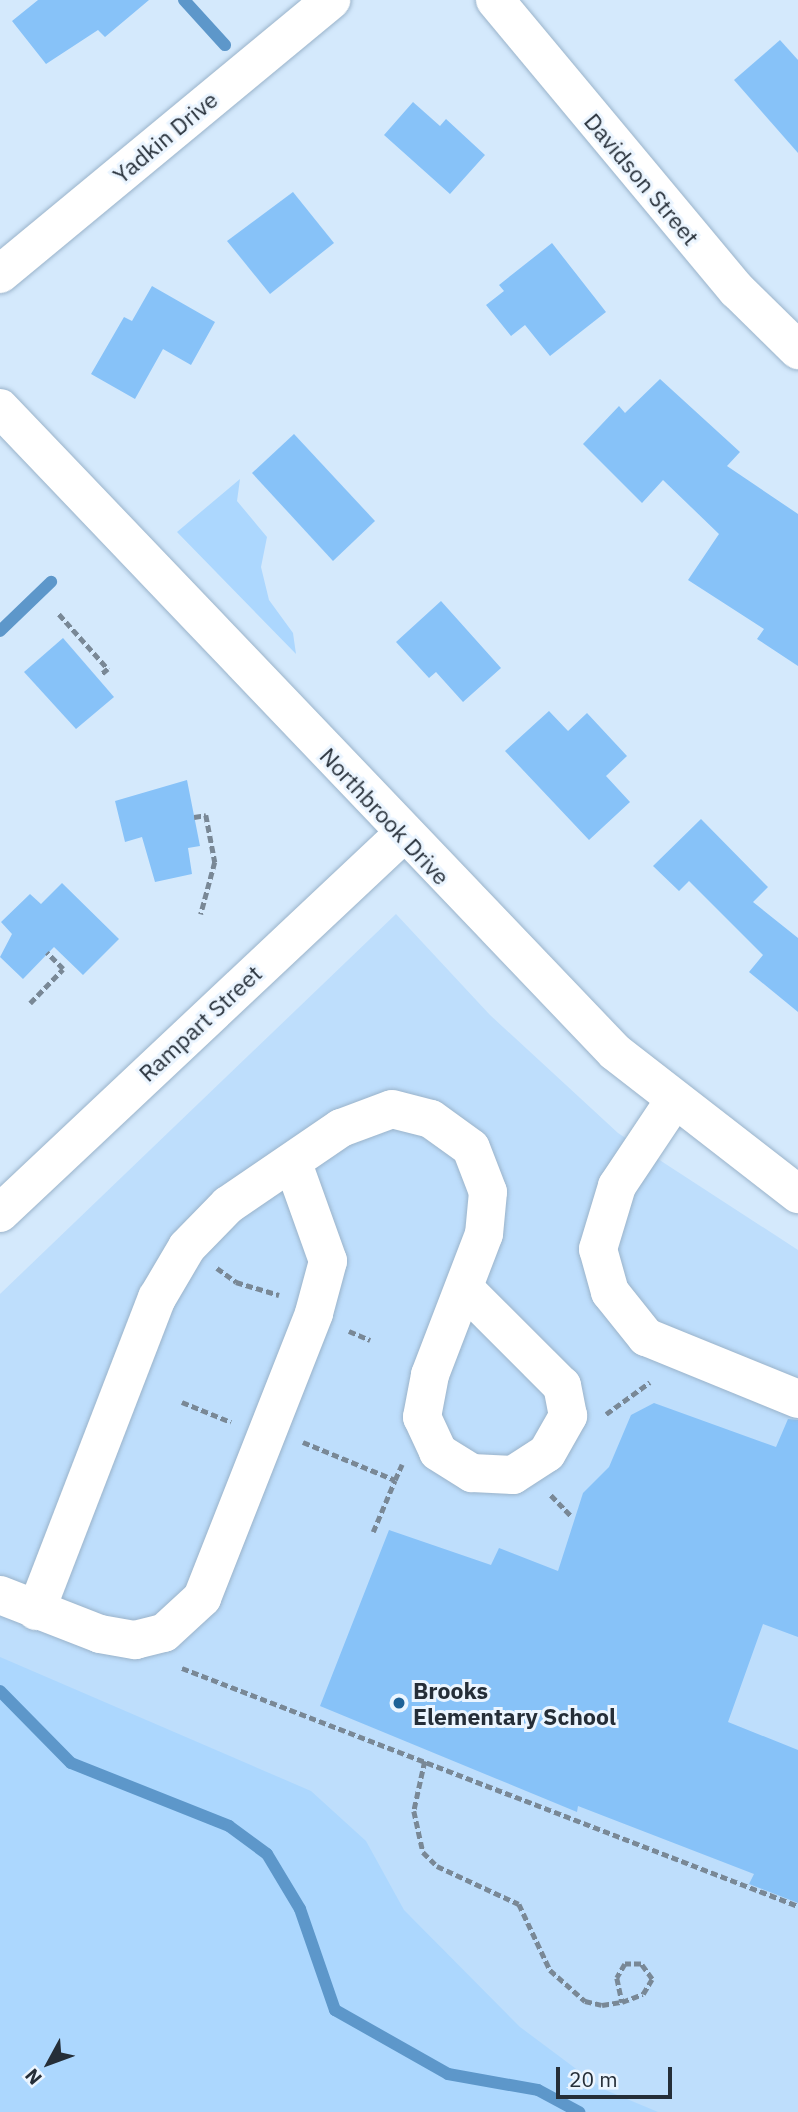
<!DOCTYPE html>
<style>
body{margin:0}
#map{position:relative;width:798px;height:2112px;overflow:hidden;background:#d4e9fc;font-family:"IBM Plex Sans",sans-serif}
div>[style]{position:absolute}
.built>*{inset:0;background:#bedefc}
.green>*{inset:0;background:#acd7fe}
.stream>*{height:12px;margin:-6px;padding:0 6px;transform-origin:6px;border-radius:6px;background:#5d97ca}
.building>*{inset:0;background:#87c2f8}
.path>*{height:4.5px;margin-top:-2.25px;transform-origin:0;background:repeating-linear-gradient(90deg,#798896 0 7px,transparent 0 10.5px)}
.roads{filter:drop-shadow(0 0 2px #9ab3ca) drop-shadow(0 0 2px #9ab3ca)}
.minor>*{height:38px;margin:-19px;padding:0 19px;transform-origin:19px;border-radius:19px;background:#fff}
.dots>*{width:19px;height:19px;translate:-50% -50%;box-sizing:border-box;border:4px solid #ebf5ff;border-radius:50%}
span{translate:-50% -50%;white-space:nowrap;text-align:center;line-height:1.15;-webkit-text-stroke:6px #ebf5ff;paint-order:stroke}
.street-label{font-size:23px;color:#252e38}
.poi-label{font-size:23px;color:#252e38;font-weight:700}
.left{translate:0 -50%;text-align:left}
.north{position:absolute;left:14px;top:2028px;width:70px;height:70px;-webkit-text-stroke:5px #ebf5ff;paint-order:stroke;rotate:229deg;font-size:19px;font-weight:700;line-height:28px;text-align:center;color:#252e38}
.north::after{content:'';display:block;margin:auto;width:24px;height:32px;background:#252e38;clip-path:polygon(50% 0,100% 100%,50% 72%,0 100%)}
.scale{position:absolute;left:556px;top:2067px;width:116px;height:32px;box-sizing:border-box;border:4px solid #252e38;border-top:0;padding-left:9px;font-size:21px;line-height:24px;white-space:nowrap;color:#252e38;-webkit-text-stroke:5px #ebf5ff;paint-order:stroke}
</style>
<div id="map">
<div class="built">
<i style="clip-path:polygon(396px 914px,490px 1015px,618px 1133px,798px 1250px,798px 2112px,0 2112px,0 1294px)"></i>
</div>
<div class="green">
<i style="clip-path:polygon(240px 479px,237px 501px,267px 537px,261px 567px,269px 600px,293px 633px,296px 654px,177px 532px)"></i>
<i style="clip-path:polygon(0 1657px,311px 1791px,366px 1841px,404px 1910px,520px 2027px,603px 2089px,658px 2112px,0 2112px)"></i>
</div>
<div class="stream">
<i style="left:184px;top:0;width:61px;rotate:47.7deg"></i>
<i style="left:0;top:631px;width:71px;rotate:-43.9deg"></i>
<i style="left:0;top:1691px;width:101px;rotate:45.4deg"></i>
<i style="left:71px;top:1763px;width:170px;rotate:21.7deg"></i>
<i style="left:229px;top:1826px;width:47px;rotate:36.4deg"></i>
<i style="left:267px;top:1854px;width:64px;rotate:59deg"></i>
<i style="left:300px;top:1909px;width:107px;rotate:70.9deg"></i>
<i style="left:335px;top:2010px;width:130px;rotate:29.5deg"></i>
<i style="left:448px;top:2074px;width:91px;rotate:10.1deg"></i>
<i style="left:538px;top:2090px;width:47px;rotate:28.2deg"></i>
</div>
<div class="building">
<i style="clip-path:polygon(38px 0,149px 0,105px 37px,98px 30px,46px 64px,12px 21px)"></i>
<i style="clip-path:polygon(780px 40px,798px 60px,798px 153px,734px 80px)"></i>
<i style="clip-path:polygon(413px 102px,440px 126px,446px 119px,485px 155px,450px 194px,384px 135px)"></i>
<i style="clip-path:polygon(293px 192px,334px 243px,270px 294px,227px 241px)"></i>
<i style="clip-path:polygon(552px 243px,606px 312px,550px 356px,525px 325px,511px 336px,486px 305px,504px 291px,499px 285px)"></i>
<i style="clip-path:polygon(152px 286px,215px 322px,191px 365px,163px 349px,135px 399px,91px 374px,124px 317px,132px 321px)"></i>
<i style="clip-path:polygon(660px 379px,740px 452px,727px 466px,798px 514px,798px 666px,757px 639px,764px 629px,688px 580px,719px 534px,663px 480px,642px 503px,583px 444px,619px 406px,625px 413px)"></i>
<i style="clip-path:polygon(294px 434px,375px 521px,333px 561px,252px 473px)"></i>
<i style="clip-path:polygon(441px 601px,501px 668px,463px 702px,436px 672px,429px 678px,396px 642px)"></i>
<i style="clip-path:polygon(63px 638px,114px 697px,76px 729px,24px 672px)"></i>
<i style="clip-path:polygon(549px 711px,568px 731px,587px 713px,627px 756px,606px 776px,630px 802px,589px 840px,505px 751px)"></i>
<i style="clip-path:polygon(187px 780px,200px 846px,188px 848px,192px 874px,155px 882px,142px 837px,125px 842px,115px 801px)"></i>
<i style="clip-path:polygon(701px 819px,768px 887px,753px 902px,798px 938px,798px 1012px,749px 972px,763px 955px,689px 881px,679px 891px,653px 866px)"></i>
<i style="clip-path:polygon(62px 883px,119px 939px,83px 975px,54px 947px,23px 979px,0 957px,12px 934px,1px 922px,30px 894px,41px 904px)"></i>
<i style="clip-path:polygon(654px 1403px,776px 1447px,788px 1419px,798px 1420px,798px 1637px,763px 1624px,728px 1722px,798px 1750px,798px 1903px,749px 1884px,754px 1874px,578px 1806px,577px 1812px,320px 1706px,389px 1530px,491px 1565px,499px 1548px,558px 1571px,583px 1493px,609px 1467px,631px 1415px)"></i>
</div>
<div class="path">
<i style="left:59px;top:614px;width:74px;rotate:48.3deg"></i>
<i style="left:108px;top:669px;width:9px;rotate:139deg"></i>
<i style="left:194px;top:817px;width:12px;rotate:-9deg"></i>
<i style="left:206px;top:815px;width:48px;rotate:79.2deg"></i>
<i style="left:215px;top:862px;width:54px;rotate:105.1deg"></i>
<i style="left:30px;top:1003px;width:47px;rotate:-45.9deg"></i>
<i style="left:63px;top:969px;width:23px;rotate:-135deg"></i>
<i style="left:217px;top:1268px;width:24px;rotate:36deg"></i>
<i style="left:236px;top:1282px;width:45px;rotate:16.8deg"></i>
<i style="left:349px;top:1331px;width:23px;rotate:23deg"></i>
<i style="left:182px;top:1402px;width:53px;rotate:22.2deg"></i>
<i style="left:606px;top:1414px;width:54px;rotate:-36deg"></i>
<i style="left:303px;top:1442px;width:100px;rotate:22.4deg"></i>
<i style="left:395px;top:1480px;width:17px;rotate:-66deg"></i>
<i style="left:551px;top:1495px;width:30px;rotate:46deg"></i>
<i style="left:373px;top:1532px;width:56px;rotate:-67.1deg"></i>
<i style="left:182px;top:1668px;width:660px;rotate:21.12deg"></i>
<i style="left:425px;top:1761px;width:51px;rotate:102.4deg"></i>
<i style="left:414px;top:1811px;width:42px;rotate:77.6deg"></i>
<i style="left:423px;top:1852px;width:20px;rotate:45deg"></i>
<i style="left:437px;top:1866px;width:90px;rotate:24.9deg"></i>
<i style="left:519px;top:1904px;width:73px;rotate:64.8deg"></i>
<i style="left:550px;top:1970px;width:47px;rotate:41.5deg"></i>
<i style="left:585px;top:2001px;width:17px;rotate:13deg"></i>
<i style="left:602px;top:2005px;width:20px;rotate:-9deg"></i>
<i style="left:622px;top:2002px;width:22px;rotate:-21deg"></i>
<i style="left:643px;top:1994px;width:17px;rotate:-59deg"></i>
<i style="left:652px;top:1979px;width:19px;rotate:-126deg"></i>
<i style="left:641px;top:1964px;width:16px;rotate:180deg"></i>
<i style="left:625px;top:1964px;width:16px;rotate:120deg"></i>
<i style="left:617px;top:1978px;width:25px;rotate:78deg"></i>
</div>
<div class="roads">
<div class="minor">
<i style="left:495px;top:0;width:378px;rotate:50.2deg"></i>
<i style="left:737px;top:290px;width:86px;rotate:44.5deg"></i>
<i style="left:0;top:274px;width:430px;rotate:-39.6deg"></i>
<i style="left:0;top:408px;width:890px;rotate:46.32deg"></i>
<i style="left:615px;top:1052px;width:232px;rotate:37.8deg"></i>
<i style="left:673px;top:1102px;width:101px;rotate:123.7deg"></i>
<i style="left:617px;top:1186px;width:66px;rotate:106.8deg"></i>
<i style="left:598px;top:1249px;width:45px;rotate:74.4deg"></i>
<i style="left:610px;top:1292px;width:58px;rotate:51.3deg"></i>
<i style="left:646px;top:1337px;width:164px;rotate:22.2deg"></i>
<i style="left:0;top:1213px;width:552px;rotate:-43.24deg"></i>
<i style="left:0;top:1595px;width:107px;rotate:21.3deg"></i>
<i style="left:100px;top:1634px;width:36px;rotate:10deg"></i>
<i style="left:135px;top:1640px;width:30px;rotate:-14deg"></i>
<i style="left:164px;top:1633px;width:52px;rotate:-42.6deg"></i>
<i style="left:202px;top:1598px;width:306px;rotate:-68.5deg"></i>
<i style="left:314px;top:1313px;width:54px;rotate:-74.9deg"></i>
<i style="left:328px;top:1261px;width:101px;rotate:-109.7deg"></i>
<i style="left:36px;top:1611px;width:336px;rotate:-68.9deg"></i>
<i style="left:157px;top:1298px;width:59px;rotate:-59.5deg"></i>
<i style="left:187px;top:1247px;width:59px;rotate:-45.7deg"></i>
<i style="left:228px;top:1205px;width:137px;rotate:-34.3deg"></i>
<i style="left:341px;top:1128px;width:54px;rotate:-20.4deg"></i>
<i style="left:392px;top:1109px;width:40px;rotate:14.4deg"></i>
<i style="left:431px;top:1119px;width:49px;rotate:35.9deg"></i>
<i style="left:471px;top:1148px;width:47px;rotate:68.9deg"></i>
<i style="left:488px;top:1192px;width:42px;rotate:95.4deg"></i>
<i style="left:484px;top:1234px;width:151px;rotate:111deg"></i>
<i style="left:430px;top:1375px;width:43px;rotate:100.8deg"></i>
<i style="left:422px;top:1417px;width:38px;rotate:65deg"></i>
<i style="left:438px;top:1452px;width:40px;rotate:32deg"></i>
<i style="left:472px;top:1473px;width:41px;rotate:2.8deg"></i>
<i style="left:513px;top:1475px;width:40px;rotate:-32.9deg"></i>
<i style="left:547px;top:1453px;width:43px;rotate:-60.4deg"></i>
<i style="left:568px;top:1416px;width:31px;rotate:-101deg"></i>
<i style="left:562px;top:1386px;width:137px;rotate:-135deg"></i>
</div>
</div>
<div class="dots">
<i style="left:399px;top:1703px;background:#1e6196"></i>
</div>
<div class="street-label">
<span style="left:165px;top:137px;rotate:-40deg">Yadkin Drive</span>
<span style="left:642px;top:179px;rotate:50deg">Davidson Street</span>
<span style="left:385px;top:816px;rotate:47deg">Northbrook Drive</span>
<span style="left:200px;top:1023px;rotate:-43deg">Rampart Street</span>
</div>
<div class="poi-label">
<span class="left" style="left:413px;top:1703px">Brooks<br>Elementary School</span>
</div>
<div class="north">N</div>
<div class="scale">20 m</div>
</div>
